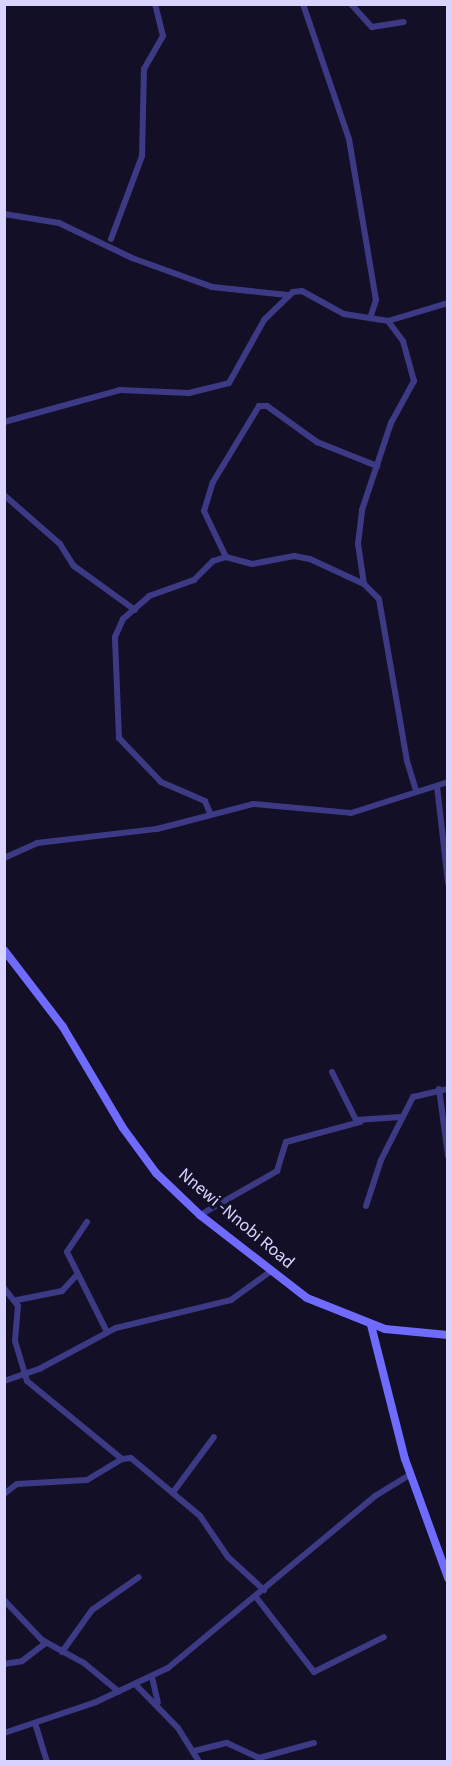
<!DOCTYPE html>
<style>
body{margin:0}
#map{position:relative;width:452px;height:1766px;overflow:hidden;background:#130f26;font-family:"Source Sans 3",sans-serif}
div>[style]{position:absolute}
.street>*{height:6px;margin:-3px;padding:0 3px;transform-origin:3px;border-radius:3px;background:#3d3a85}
.secondary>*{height:8px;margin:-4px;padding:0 4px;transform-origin:4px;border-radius:4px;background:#6f6bff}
span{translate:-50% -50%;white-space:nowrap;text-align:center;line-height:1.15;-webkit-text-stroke:6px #130f26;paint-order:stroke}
.street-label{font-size:18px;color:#d9d4ff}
.frame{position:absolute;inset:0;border:6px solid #d9d4ff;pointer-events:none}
</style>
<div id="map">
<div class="street">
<i style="left:303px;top:4px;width:143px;rotate:71.2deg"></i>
<i style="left:349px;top:139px;width:163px;rotate:80.5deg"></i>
<i style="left:376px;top:300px;width:19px;rotate:108deg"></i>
<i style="left:351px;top:4px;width:31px;rotate:48deg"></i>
<i style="left:372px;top:27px;width:32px;rotate:-9deg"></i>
<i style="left:4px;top:214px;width:56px;rotate:9.3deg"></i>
<i style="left:59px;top:223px;width:81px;rotate:25.6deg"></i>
<i style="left:132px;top:258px;width:85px;rotate:19.9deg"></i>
<i style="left:212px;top:287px;width:76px;rotate:6deg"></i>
<i style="left:111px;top:239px;width:89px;rotate:-69.5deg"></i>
<i style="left:142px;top:156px;width:87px;rotate:-88.7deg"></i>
<i style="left:144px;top:69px;width:38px;rotate:-60deg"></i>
<i style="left:163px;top:36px;width:33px;rotate:-104deg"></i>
<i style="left:4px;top:422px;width:120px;rotate:-15.4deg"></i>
<i style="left:120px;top:390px;width:69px;rotate:2.5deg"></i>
<i style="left:189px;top:393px;width:41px;rotate:-14deg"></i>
<i style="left:229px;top:383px;width:72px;rotate:-60.9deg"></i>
<i style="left:264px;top:320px;width:40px;rotate:-44deg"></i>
<i style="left:293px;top:292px;width:9px;rotate:-6deg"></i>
<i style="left:302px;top:291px;width:48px;rotate:28.7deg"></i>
<i style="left:344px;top:314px;width:45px;rotate:9deg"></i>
<i style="left:388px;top:321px;width:63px;rotate:-16.7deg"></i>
<i style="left:4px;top:495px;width:74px;rotate:41.2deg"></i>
<i style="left:60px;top:544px;width:26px;rotate:58deg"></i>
<i style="left:74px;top:566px;width:75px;rotate:35.8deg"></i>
<i style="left:226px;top:557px;width:51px;rotate:-115.6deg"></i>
<i style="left:204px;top:511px;width:30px;rotate:-73deg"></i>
<i style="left:213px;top:482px;width:89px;rotate:-58.8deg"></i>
<i style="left:259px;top:406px;width:8px"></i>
<i style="left:267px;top:406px;width:62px;rotate:35.8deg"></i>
<i style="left:317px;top:442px;width:65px;rotate:21.8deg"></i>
<i style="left:364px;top:584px;width:40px;rotate:-98.5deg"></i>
<i style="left:358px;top:544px;width:34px;rotate:-83deg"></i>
<i style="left:362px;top:510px;width:92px;rotate:-71.6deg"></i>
<i style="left:391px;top:423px;width:48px;rotate:-61.3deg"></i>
<i style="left:414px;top:381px;width:41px;rotate:-105.4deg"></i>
<i style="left:403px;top:341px;width:25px;rotate:-127deg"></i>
<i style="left:437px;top:786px;width:98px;rotate:83.5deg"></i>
<i style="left:210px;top:813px;width:13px;rotate:-113deg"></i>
<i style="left:205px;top:801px;width:48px;rotate:-156.6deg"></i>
<i style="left:161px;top:782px;width:61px;rotate:-133.7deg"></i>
<i style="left:119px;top:738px;width:101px;rotate:-92.3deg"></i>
<i style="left:115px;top:637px;width:20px;rotate:-66deg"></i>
<i style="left:123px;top:619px;width:35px;rotate:-41deg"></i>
<i style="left:149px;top:596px;width:48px;rotate:-19.6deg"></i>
<i style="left:194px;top:580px;width:27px;rotate:-45deg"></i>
<i style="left:213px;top:561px;width:14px;rotate:-17deg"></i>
<i style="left:226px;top:557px;width:27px;rotate:15deg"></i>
<i style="left:252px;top:564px;width:43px;rotate:-10.8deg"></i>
<i style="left:294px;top:556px;width:16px;rotate:11deg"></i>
<i style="left:310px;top:559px;width:60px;rotate:24.8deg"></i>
<i style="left:364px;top:584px;width:21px;rotate:45deg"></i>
<i style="left:379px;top:599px;width:164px;rotate:80.2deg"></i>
<i style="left:407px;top:761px;width:31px;rotate:73deg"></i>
<i style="left:4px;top:858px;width:36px;rotate:-24deg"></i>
<i style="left:37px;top:843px;width:121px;rotate:-6.7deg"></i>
<i style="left:157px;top:829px;width:99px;rotate:-14.6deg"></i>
<i style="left:253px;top:804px;width:98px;rotate:5.2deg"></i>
<i style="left:351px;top:813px;width:102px;rotate:-17.7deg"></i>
<i style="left:332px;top:1072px;width:54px;rotate:63.4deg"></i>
<i style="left:356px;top:1120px;width:45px;rotate:-3.8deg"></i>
<i style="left:439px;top:1089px;width:68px;rotate:82.3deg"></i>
<i style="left:366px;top:1206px;width:48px;rotate:-71.9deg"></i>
<i style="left:381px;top:1160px;width:71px;rotate:-63.1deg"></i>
<i style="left:413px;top:1097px;width:36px;rotate:-13deg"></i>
<i style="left:200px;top:1215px;width:89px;rotate:-29.7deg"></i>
<i style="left:277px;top:1171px;width:30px;rotate:-73deg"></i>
<i style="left:286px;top:1142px;width:77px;rotate:-15.1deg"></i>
<i style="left:87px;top:1222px;width:36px;rotate:124deg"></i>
<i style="left:67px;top:1252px;width:89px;rotate:63.4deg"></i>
<i style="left:4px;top:1288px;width:23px;rotate:52deg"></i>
<i style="left:18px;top:1306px;width:35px;rotate:95deg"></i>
<i style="left:15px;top:1341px;width:42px;rotate:73.3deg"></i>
<i style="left:27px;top:1381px;width:123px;rotate:39.4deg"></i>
<i style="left:17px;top:1300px;width:46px;rotate:-11.3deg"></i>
<i style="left:62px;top:1291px;width:22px;rotate:-47deg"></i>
<i style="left:4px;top:1381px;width:39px;rotate:-19deg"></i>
<i style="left:41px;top:1368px;width:85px;rotate:-28.1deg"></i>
<i style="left:116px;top:1328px;width:118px;rotate:-13.7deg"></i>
<i style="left:231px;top:1300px;width:49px;rotate:-35.9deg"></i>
<i style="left:174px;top:1491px;width:67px;rotate:-53.5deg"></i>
<i style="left:4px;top:1494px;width:16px;rotate:-38deg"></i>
<i style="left:17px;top:1484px;width:70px;rotate:-3.3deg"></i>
<i style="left:87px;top:1480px;width:41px;rotate:-31deg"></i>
<i style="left:122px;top:1459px;width:9px;rotate:-6deg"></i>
<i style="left:131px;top:1458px;width:90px;rotate:40deg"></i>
<i style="left:200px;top:1516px;width:50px;rotate:55.7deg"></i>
<i style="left:228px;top:1557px;width:49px;rotate:42.5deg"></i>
<i style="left:256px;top:1597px;width:95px;rotate:52.3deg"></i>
<i style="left:314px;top:1672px;width:78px;rotate:-26.6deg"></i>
<i style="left:4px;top:1600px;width:55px;rotate:46.5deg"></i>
<i style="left:42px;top:1640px;width:48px;rotate:28.7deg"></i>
<i style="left:84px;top:1663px;width:45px;rotate:39.6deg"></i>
<i style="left:62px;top:1652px;width:52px;rotate:-54.5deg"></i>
<i style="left:92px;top:1610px;width:57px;rotate:-35.1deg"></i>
<i style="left:4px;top:1664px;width:18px;rotate:-9deg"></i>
<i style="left:22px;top:1661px;width:30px;rotate:-37deg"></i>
<i style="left:152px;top:1677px;width:26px;rotate:77deg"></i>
<i style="left:136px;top:1685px;width:60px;rotate:45.7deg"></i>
<i style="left:178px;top:1728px;width:40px;rotate:58deg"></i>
<i style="left:35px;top:1723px;width:41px;rotate:72.9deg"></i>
<i style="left:4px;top:1733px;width:97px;rotate:-18.6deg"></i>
<i style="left:96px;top:1702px;width:80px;rotate:-25.3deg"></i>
<i style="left:168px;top:1668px;width:269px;rotate:-39.7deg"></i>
<i style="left:375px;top:1496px;width:42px;rotate:-31.4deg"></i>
<i style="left:194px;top:1751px;width:34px;rotate:-14deg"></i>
<i style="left:227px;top:1743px;width:35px;rotate:25deg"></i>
<i style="left:259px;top:1758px;width:57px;rotate:-15.3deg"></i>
</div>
<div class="secondary">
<i style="left:4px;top:950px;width:97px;rotate:52.5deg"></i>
<i style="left:63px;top:1027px;width:117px;rotate:59.3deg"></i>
<i style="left:123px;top:1128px;width:56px;rotate:53.7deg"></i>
<i style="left:156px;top:1173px;width:61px;rotate:43.7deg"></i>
<i style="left:200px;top:1215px;width:135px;rotate:37.8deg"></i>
<i style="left:307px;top:1298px;width:84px;rotate:21.7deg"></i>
<i style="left:385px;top:1329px;width:63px;rotate:5.4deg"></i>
<i style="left:371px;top:1325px;width:138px;rotate:75.8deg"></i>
<i style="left:405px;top:1459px;width:127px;rotate:70.1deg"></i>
</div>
<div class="street-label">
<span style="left:236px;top:1219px;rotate:40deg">Nnewi -Nnobi Road</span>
</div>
<div class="frame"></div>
</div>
